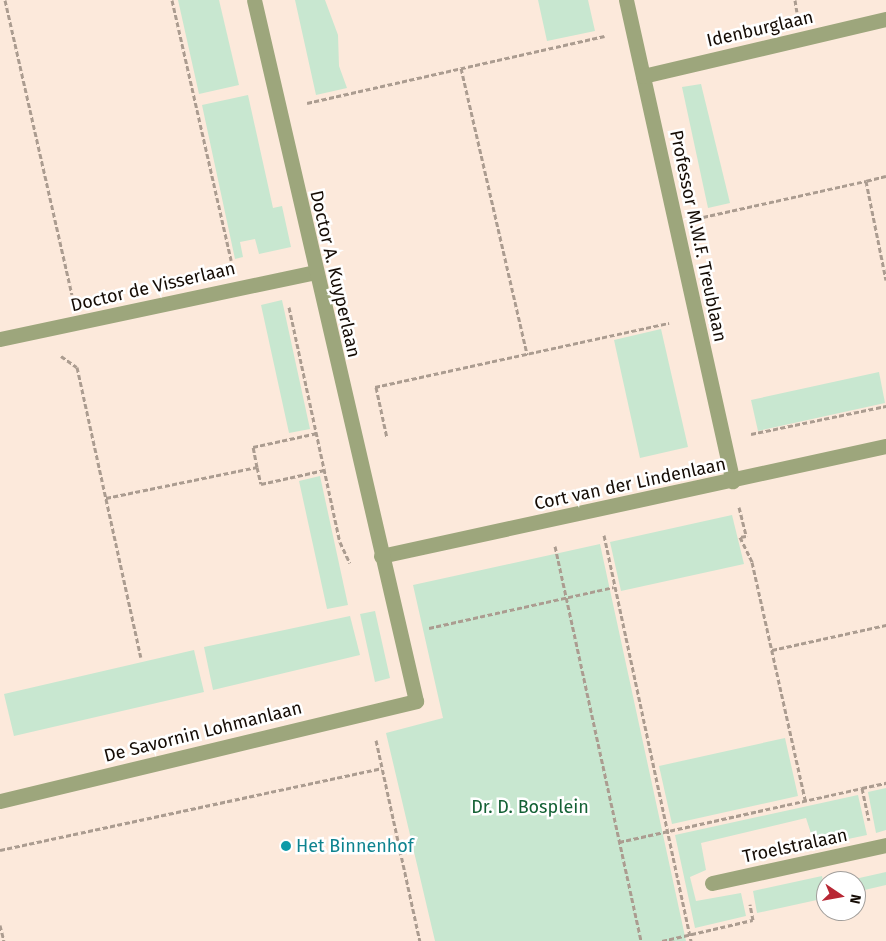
<!DOCTYPE html>
<style>
body{margin:0}
#map{position:relative;width:886px;height:941px;overflow:hidden;background:#fce9db;font-family:"Fira Sans",sans-serif}
div>[style]{position:absolute}
.green>*{inset:0;background:#c8e7d0}
.path>*{height:3px;margin-top:-1.5px;transform-origin:0;background:repeating-linear-gradient(90deg,#ab9c90 0 5px,transparent 0 7.5px)}
.minor>*{height:15px;margin:-7.5px;padding:0 7.5px;transform-origin:7.5px;border-radius:7.5px;background:#9da67c}
.dots>*{width:14px;height:14px;translate:-50% -50%;box-sizing:border-box;border:2px solid #fff;border-radius:50%}
span{translate:-50% -50%;white-space:nowrap;text-align:center;line-height:1.15;-webkit-text-stroke:5px #fff;paint-order:stroke}
.street-label{font-size:18px;color:#150c05}
.park-label{font-size:18px;color:#146135}
.culture-label{font-size:18px;color:#0d838f}
.left{translate:0 -50%;text-align:left}
.north{position:absolute;left:816px;top:871px;width:50px;height:50px;box-sizing:border-box;background:#fff;border:1px solid #a19e9b;border-radius:50%;rotate:102deg;font-size:14px;font-weight:700;line-height:20px;text-align:center;color:#150c05}
.north::after{content:'';display:block;margin:auto;width:18px;height:22px;background:#b82734;clip-path:polygon(50% 0,100% 100%,50% 72%,0 100%)}
</style>
<div id="map">
<div class="green">
<i style="clip-path:polygon(178px 0,219px 0,239px 85px,199px 94px)"></i>
<i style="clip-path:polygon(295px 0,325px 0,338px 35px,339px 66px,347px 88px,316px 95px)"></i>
<i style="clip-path:polygon(538px 0,588px 0,595px 31px,547px 41px)"></i>
<i style="clip-path:polygon(701px 84px,730px 203px,708px 208px,682px 87px)"></i>
<i style="clip-path:polygon(248px 95px,273px 208px,282px 206px,291px 247px,259px 254px,255px 239px,240px 242px,243px 257px,235px 259px,202px 105px)"></i>
<i style="clip-path:polygon(282px 300px,310px 429px,289px 433px,261px 305px)"></i>
<i style="clip-path:polygon(661px 329px,688px 447px,640px 458px,614px 340px)"></i>
<i style="clip-path:polygon(879px 372px,885px 403px,758px 431px,751px 400px)"></i>
<i style="clip-path:polygon(320px 476px,348px 605px,327px 609px,299px 481px)"></i>
<i style="clip-path:polygon(732px 515px,744px 564px,621px 591px,610px 542px)"></i>
<i style="clip-path:polygon(600px 544px,686px 941px,435px 941px,386px 733px,443px 718px,413px 585px)"></i>
<i style="clip-path:polygon(375px 611px,390px 678px,375px 682px,360px 614px)"></i>
<i style="clip-path:polygon(350px 616px,360px 655px,213px 690px,204px 647px)"></i>
<i style="clip-path:polygon(194px 650px,204px 692px,14px 736px,4px 694px)"></i>
<i style="clip-path:polygon(785px 738px,798px 796px,672px 824px,659px 766px)"></i>
<i style="clip-path:polygon(886px 788px,886px 830px,876px 833px,868px 792px)"></i>
<i style="clip-path:polygon(858px 795px,867px 835px,815px 846px,806px 818px,701px 843px,706px 870px,690px 877px,696px 901px,741px 893px,746px 916px,695px 928px,675px 835px)"></i>
<i style="clip-path:polygon(886px 872px,886px 885px,856px 892px,856px 881px,846px 881px)"></i>
<i style="clip-path:polygon(822px 876px,826px 898px,757px 913px,753px 891px)"></i>
</div>
<div class="path">
<i style="left:5px;top:0;width:302px;rotate:77.2deg"></i>
<i style="left:172px;top:0;width:267px;rotate:77.2deg"></i>
<i style="left:795px;top:0;width:12px;rotate:81deg"></i>
<i style="left:461px;top:68px;width:294px;rotate:77deg"></i>
<i style="left:307px;top:103px;width:305px;rotate:-12.7deg"></i>
<i style="left:886px;top:176px;width:21px;rotate:166deg"></i>
<i style="left:866px;top:181px;width:101px;rotate:78.6deg"></i>
<i style="left:703px;top:217px;width:167px;rotate:-12.5deg"></i>
<i style="left:289px;top:307px;width:240px;rotate:77.8deg"></i>
<i style="left:340px;top:542px;width:23px;rotate:65deg"></i>
<i style="left:61px;top:356px;width:19px;rotate:35deg"></i>
<i style="left:77px;top:367px;width:297px;rotate:77.6deg"></i>
<i style="left:375px;top:387px;width:301px;rotate:-12.3deg"></i>
<i style="left:376px;top:387px;width:52px;rotate:77.8deg"></i>
<i style="left:751px;top:434px;width:138px;rotate:-11.7deg"></i>
<i style="left:257px;top:467px;width:17px;rotate:77deg"></i>
<i style="left:261px;top:484px;width:65px;rotate:-12.5deg"></i>
<i style="left:106px;top:498px;width:154px;rotate:-11.6deg"></i>
<i style="left:257px;top:467px;width:20px;rotate:-101deg"></i>
<i style="left:253px;top:447px;width:66px;rotate:-12.3deg"></i>
<i style="left:739px;top:507px;width:30px;rotate:76deg"></i>
<i style="left:746px;top:536px;width:6px;rotate:171deg"></i>
<i style="left:740px;top:537px;width:28px;rotate:64deg"></i>
<i style="left:752px;top:562px;width:244px;rotate:77.4deg"></i>
<i style="left:604px;top:535px;width:415px;rotate:77.9deg"></i>
<i style="left:555px;top:546px;width:404px;rotate:77.7deg"></i>
<i style="left:429px;top:628px;width:189px;rotate:-12.5deg"></i>
<i style="left:772px;top:650px;width:117px;rotate:-12.4deg"></i>
<i style="left:376px;top:740px;width:206px;rotate:77.7deg"></i>
<i style="left:862px;top:788px;width:25px;rotate:-12deg"></i>
<i style="left:619px;top:842px;width:249px;rotate:-12.5deg"></i>
<i style="left:862px;top:788px;width:33px;rotate:78deg"></i>
<i style="left:0;top:850px;width:390px;rotate:-12.1deg"></i>
<i style="left:0;top:925px;width:16px;rotate:76deg"></i>
<i style="left:662px;top:941px;width:93px;rotate:-13deg"></i>
<i style="left:753px;top:920px;width:16px;rotate:-101deg"></i>
</div>
<div class="minor">
<i style="left:626px;top:0;width:493px;rotate:77.5deg"></i>
<i style="left:643px;top:76px;width:250px;rotate:-13.2deg"></i>
<i style="left:0;top:339px;width:322px;rotate:-12deg"></i>
<i style="left:381px;top:556px;width:517px;rotate:-12.29deg"></i>
<i style="left:0;top:801px;width:428px;rotate:-13.5deg"></i>
<i style="left:416px;top:701px;width:719px;rotate:-103.01deg"></i>
<i style="left:712px;top:883px;width:178px;rotate:-12.3deg"></i>
</div>
<div class="dots">
<i style="left:286px;top:846px;background:#0f9aa8"></i>
</div>
<div class="street-label">
<span style="left:760px;top:29px;rotate:-13deg">Idenburglaan</span>
<span style="left:698px;top:236px;rotate:78deg">Professor M.W.F. Treublaan</span>
<span style="left:335px;top:274px;rotate:77deg">Doctor A. Kuyperlaan</span>
<span style="left:153px;top:287px;rotate:-13deg">Doctor de Visserlaan</span>
<span style="left:630px;top:484px;rotate:-12deg">Cort van der Lindenlaan</span>
<span style="left:203px;top:732px;rotate:-14deg">De Savornin Lohmanlaan</span>
<span style="left:795px;top:846px;rotate:-12deg">Troelstralaan</span>
</div>
<div class="park-label">
<span style="left:530px;top:807px">Dr. D. Bosplein</span>
</div>
<div class="culture-label">
<span class="left" style="left:296px;top:846px">Het Binnenhof</span>
</div>
<div class="north">N</div>
</div>
